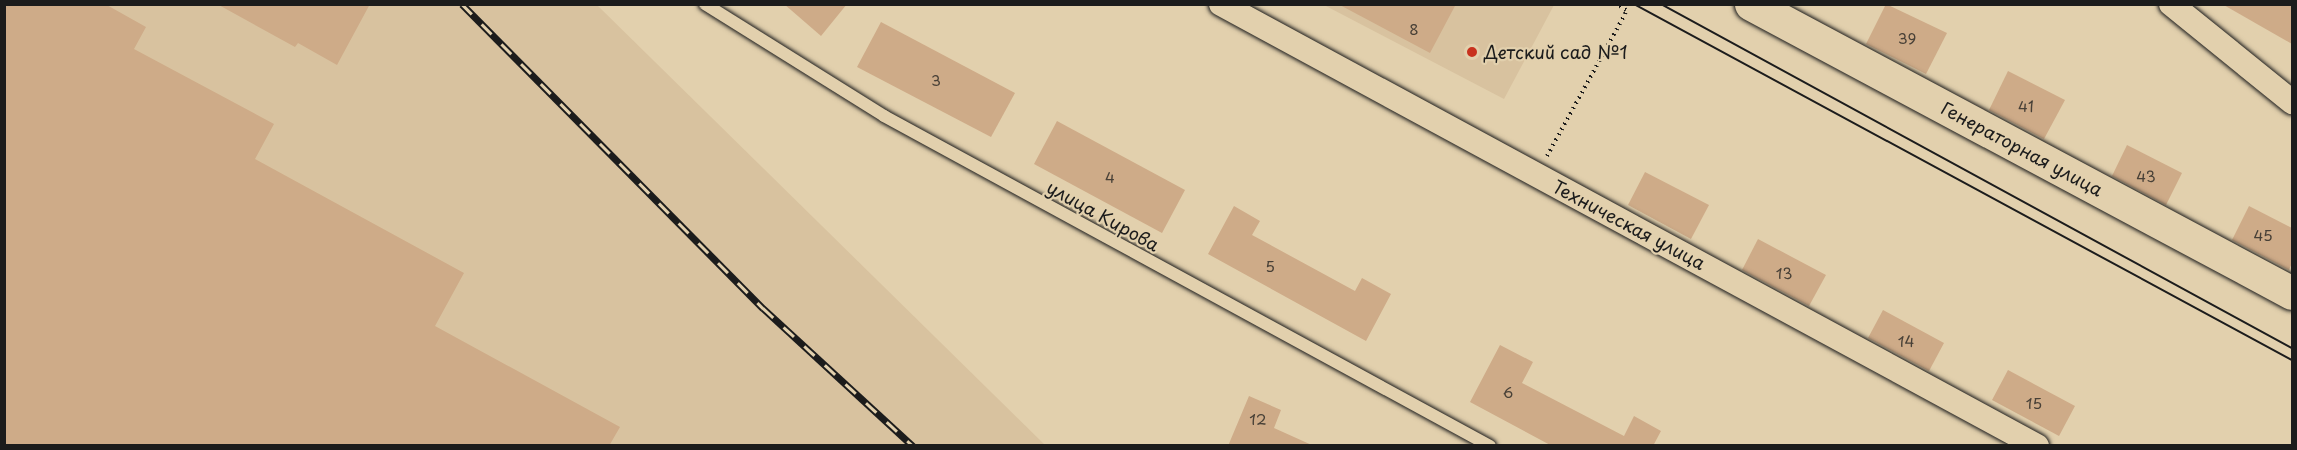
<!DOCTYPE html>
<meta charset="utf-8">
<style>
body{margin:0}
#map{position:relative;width:2297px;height:450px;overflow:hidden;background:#e2d0ad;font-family:"Playpen Sans",sans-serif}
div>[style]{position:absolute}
.built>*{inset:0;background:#d8c29f}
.building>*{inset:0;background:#ceab88}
.path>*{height:4px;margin-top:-2px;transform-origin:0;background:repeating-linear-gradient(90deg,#1c1c1c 0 1.5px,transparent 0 6px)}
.roads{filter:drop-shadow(0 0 2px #1c1c1c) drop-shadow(0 0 2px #1c1c1c)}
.lane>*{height:12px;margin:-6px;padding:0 6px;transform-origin:6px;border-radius:6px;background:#e2d0ad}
.street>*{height:24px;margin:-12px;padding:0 12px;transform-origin:12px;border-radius:12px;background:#e2d0ad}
.secondary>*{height:33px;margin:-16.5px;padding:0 16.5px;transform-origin:16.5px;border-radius:16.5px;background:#e2d0ad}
.tram>*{height:1.5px;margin:-0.75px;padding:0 0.75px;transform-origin:0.75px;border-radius:0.75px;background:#1c1c1c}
.rail>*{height:7px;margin-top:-3.5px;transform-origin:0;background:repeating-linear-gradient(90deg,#e2d0ad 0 14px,#1c1c1c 0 28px);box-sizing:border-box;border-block:2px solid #1c1c1c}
.dots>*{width:16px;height:16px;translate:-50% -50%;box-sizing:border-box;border:3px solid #e2d0ad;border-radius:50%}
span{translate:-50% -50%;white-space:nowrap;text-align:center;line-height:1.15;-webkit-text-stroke:4.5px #e2d0ad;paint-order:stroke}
.number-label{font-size:15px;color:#484037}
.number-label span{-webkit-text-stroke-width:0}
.poi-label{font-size:18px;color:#1c1c1c}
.left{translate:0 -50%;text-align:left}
.street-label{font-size:18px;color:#1c1c1c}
.frame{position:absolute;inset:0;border:6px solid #1c1c1c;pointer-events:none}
</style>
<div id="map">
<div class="built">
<i style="clip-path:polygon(4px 5px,597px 5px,1045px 445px,5px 445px)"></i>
<i style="clip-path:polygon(1324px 5px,1554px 5px,1504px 99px)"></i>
</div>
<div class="building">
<i style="clip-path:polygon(4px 4px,105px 4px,146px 27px,134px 49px,274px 124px,255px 159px,464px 273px,435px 326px,620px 427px,609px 446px,4px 446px)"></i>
<i style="clip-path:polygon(217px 4px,370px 4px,337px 65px,298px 43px,295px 47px)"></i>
<i style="clip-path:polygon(784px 4px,847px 4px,821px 36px)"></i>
<i style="clip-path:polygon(1338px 4px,1456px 4px,1430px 53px)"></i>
<i style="clip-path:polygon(1886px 4px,1947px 33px,1926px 74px,1866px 44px)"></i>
<i style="clip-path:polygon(2222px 4px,2292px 4px,2292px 44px)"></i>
<i style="clip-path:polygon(881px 22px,1015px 93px,991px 137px,857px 67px)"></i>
<i style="clip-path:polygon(2008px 71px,2065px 100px,2044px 139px,1989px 110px)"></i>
<i style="clip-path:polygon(1057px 121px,1185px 190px,1162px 233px,1034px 164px)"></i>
<i style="clip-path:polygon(2127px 145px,2182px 173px,2166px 205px,2112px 176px)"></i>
<i style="clip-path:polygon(1645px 172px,1709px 205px,1691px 239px,1628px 205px)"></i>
<i style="clip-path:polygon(1234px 206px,1260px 221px,1252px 235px,1355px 291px,1362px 278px,1391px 294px,1366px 341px,1208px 254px)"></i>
<i style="clip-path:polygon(2249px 206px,2292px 228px,2292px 263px,2289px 270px,2232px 240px)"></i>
<i style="clip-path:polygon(1758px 239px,1826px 275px,1809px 306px,1742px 270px)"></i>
<i style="clip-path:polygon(1883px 310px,1944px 343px,1929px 371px,1868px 338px)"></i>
<i style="clip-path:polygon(1500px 345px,1533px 362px,1522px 383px,1624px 436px,1634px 416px,1661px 431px,1653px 446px,1552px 446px,1470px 402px)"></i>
<i style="clip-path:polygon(2008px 370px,2075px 406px,2059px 436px,1992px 400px)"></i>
<i style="clip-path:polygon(1249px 396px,1281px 410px,1274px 428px,1314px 446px,1228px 446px)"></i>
</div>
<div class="path">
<i style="left:1547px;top:156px;width:162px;rotate:-61.2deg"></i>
<i style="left:1625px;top:14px;width:4px;rotate:-76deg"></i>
<i style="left:1626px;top:10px;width:11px;rotate:-146deg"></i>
</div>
<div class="roads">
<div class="lane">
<i style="left:705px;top:4px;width:211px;rotate:32deg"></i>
<i style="left:884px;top:116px;width:690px;rotate:28.57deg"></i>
</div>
<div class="street">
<i style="left:1221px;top:4px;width:928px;rotate:28.44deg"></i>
<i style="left:2171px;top:4px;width:156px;rotate:39deg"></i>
</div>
<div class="secondary">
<i style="left:1751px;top:4px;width:613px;rotate:28.11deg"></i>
</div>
</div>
<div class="tram">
<i style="left:1634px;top:4px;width:748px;rotate:28.41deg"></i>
<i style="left:1661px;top:4px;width:719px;rotate:28.6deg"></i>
</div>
<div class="rail">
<i style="left:462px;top:4px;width:428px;rotate:45.3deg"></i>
<i style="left:763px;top:308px;width:204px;rotate:42.6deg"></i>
</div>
<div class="dots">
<i style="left:1472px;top:52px;background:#c8321e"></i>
</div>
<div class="number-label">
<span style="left:1414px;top:29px">8</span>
<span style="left:1907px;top:38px">39</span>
<span style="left:936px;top:80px">3</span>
<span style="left:2026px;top:106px">41</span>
<span style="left:2146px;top:176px">43</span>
<span style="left:1110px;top:177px">4</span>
<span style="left:2263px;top:235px">45</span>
<span style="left:1270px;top:266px">5</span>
<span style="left:1784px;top:273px">13</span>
<span style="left:1906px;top:341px">14</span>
<span style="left:1508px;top:392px">6</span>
<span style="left:2034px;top:403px">15</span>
<span style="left:1258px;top:419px">12</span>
</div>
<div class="poi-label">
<span class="left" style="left:1484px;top:52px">Детский сад №1</span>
</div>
<div class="street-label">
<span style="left:2022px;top:149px;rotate:28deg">Генераторная улица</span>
<span style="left:1103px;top:216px;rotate:29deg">улица Кирова</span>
<span style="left:1629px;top:225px;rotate:28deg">Техническая улица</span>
</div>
<div class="frame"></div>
</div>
